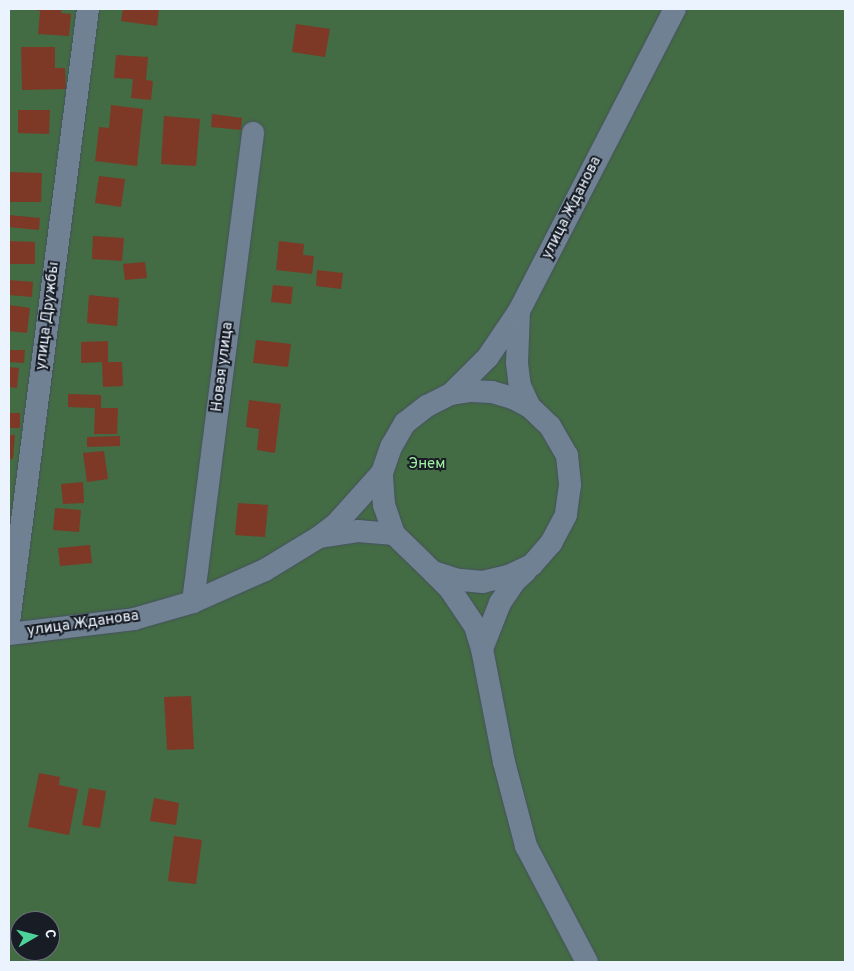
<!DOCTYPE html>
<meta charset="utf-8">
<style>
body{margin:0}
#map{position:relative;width:854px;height:971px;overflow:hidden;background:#293647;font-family:Overpass,sans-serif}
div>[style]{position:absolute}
.green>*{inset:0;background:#436b44}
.building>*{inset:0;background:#7d3926}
.roads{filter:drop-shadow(0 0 1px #46515f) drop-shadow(0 0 1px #46515f)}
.minor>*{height:22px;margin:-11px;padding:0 11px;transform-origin:11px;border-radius:11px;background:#718194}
span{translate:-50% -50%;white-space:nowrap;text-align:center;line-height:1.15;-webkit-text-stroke:4px #181d25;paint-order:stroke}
.street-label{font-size:15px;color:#eaf3fe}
.park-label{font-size:15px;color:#a0efa2}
.frame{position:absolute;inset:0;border:10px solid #eaf3fe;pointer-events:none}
.north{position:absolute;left:10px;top:911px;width:50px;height:50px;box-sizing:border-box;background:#181d25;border:1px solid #6c737c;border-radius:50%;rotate:82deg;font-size:14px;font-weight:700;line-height:20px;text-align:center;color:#eaf3fe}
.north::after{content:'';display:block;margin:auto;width:18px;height:22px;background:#4dd39a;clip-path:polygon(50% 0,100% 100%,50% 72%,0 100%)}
</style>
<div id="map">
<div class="green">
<i style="clip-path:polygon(evenodd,9px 9px,845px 9px,845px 962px,9px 962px,9px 9px,20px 921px,50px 921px,50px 951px,20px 951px,20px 921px)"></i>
</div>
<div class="building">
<i style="clip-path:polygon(29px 9px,62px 9px,61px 13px,71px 14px,69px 36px,38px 34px,40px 11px)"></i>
<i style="clip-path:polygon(123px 9px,159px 9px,157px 26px,121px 21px)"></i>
<i style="clip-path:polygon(296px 24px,330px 29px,325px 57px,292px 52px)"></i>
<i style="clip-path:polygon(21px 47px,55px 47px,55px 68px,65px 68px,66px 89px,22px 90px)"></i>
<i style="clip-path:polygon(116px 55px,148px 57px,146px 80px,153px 81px,151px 100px,131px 98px,133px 79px,114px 78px)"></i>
<i style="clip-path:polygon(111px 105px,143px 109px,137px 166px,95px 161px,99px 127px,109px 128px)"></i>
<i style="clip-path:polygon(18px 110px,50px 110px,49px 134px,18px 133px)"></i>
<i style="clip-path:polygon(212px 114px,242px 118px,241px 130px,211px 127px)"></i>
<i style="clip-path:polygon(164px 116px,200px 119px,196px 166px,161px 164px)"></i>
<i style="clip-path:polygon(9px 172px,42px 173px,41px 202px,9px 202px)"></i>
<i style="clip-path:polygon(99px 176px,125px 179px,121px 207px,95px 203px)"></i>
<i style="clip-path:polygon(9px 215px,40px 218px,39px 230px,9px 227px)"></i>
<i style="clip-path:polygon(93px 236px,124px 238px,122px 261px,92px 259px)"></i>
<i style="clip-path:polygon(9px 241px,35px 242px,35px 264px,9px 264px)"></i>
<i style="clip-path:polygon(279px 241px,304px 244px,303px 255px,314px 256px,312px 274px,276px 270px)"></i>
<i style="clip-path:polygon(145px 262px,147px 278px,125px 280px,123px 264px)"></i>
<i style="clip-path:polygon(317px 270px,343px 273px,341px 289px,316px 286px)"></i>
<i style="clip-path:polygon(9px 280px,33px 282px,32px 297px,9px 295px)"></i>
<i style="clip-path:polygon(273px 285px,293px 287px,291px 304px,271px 302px)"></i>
<i style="clip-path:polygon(89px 295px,119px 298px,117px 326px,87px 323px)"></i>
<i style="clip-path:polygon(9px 305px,30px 308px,27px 333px,9px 331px)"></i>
<i style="clip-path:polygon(256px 340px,291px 344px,288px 367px,253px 363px)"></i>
<i style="clip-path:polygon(108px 341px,108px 362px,122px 362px,123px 386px,103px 387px,102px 362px,81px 363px,81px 342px)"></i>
<i style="clip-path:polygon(9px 350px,25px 350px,24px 363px,9px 362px)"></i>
<i style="clip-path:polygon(9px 367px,19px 368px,17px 388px,9px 387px)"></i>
<i style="clip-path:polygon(68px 394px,101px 395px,101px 408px,118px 408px,117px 434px,94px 434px,95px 408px,68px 407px)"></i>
<i style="clip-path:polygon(249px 400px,281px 404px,275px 453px,257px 450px,259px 429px,246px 427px)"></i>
<i style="clip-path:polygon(9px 413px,20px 413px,20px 428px,9px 428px)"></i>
<i style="clip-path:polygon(9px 435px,15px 435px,13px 459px,9px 459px)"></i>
<i style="clip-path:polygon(120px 436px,120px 446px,87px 447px,87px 437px)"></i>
<i style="clip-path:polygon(104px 451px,108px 479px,87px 482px,83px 453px)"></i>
<i style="clip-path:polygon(83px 482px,84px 503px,63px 504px,61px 484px)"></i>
<i style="clip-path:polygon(238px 503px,268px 505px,265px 537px,235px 535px)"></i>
<i style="clip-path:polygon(55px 508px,81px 510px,79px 532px,53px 530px)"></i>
<i style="clip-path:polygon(90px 545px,92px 563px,60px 566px,58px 548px)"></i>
<i style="clip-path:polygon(191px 696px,194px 749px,167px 750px,164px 697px)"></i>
<i style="clip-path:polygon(39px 773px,60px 777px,59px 785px,78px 789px,69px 835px,28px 827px)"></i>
<i style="clip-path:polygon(89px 788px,106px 791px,100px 828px,82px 825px)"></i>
<i style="clip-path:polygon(154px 798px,179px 803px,176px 825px,150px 821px)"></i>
<i style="clip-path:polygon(174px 836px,202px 840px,196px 884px,168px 881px)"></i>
</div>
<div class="roads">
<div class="minor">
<i style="left:519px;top:311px;width:52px;rotate:92.2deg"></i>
<i style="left:517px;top:363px;width:23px;rotate:83deg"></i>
<i style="left:520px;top:386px;width:23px;rotate:65deg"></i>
<i style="left:530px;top:407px;width:28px;rotate:44deg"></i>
<i style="left:550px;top:426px;width:34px;rotate:60deg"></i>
<i style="left:567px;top:455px;width:30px;rotate:84deg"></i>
<i style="left:570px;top:485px;width:30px;rotate:98deg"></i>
<i style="left:566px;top:515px;width:32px;rotate:118deg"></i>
<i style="left:551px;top:543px;width:29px;rotate:131deg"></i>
<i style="left:532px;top:565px;width:26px;rotate:155deg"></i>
<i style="left:508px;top:576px;width:26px;rotate:167deg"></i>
<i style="left:483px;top:582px;width:25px;rotate:-175deg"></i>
<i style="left:458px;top:580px;width:26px;rotate:-162deg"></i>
<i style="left:433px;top:572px;width:54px;rotate:-135.7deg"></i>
<i style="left:394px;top:534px;width:31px;rotate:-109deg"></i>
<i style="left:384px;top:505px;width:32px;rotate:-94deg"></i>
<i style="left:382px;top:473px;width:28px;rotate:-71deg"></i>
<i style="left:391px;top:447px;width:28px;rotate:-60deg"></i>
<i style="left:405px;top:423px;width:28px;rotate:-38deg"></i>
<i style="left:427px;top:406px;width:27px;rotate:-27deg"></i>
<i style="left:451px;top:394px;width:20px;rotate:-9deg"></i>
<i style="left:471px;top:391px;width:21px;rotate:3deg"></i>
<i style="left:492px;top:392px;width:22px;rotate:16deg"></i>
<i style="left:513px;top:398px;width:19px;rotate:28deg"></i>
<i style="left:451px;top:394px;width:52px;rotate:-45deg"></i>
<i style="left:488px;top:357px;width:55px;rotate:-56deg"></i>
<i style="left:519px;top:311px;width:340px;rotate:-62.7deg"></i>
<i style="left:320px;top:537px;width:38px;rotate:-9deg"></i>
<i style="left:358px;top:531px;width:36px;rotate:5deg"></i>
<i style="left:434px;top:573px;width:23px;rotate:45deg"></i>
<i style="left:450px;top:589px;width:45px;rotate:56deg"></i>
<i style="left:475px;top:626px;width:24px;rotate:73deg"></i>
<i style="left:482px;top:649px;width:115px;rotate:79deg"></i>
<i style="left:504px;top:762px;width:87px;rotate:75.3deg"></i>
<i style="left:526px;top:846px;width:131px;rotate:62.3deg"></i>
<i style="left:193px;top:602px;width:473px;rotate:-82.7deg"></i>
<i style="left:9px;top:622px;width:618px;rotate:-82.66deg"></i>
<i style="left:9px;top:634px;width:126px;rotate:-6.8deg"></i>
<i style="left:134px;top:619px;width:61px;rotate:-16.1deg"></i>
<i style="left:193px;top:602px;width:79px;rotate:-24deg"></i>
<i style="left:265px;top:570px;width:63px;rotate:-31.4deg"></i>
<i style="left:319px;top:537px;width:21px;rotate:-37deg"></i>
<i style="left:336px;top:524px;width:69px;rotate:-48deg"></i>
<i style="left:482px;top:649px;width:49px;rotate:-68.6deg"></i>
<i style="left:500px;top:603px;width:25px;rotate:-56deg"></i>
<i style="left:514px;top:582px;width:16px;rotate:-43deg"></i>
</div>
</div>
<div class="street-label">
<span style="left:572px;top:208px;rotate:-63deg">улица Жданова</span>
<span style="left:48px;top:316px;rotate:-83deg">улица Дружбы</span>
<span style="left:223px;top:367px;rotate:-83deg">Новая улица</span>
<span style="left:83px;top:624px;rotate:-8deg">улица Жданова</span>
</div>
<div class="park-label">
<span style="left:427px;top:465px">Энем</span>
</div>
<div class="frame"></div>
<div class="north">С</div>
</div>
